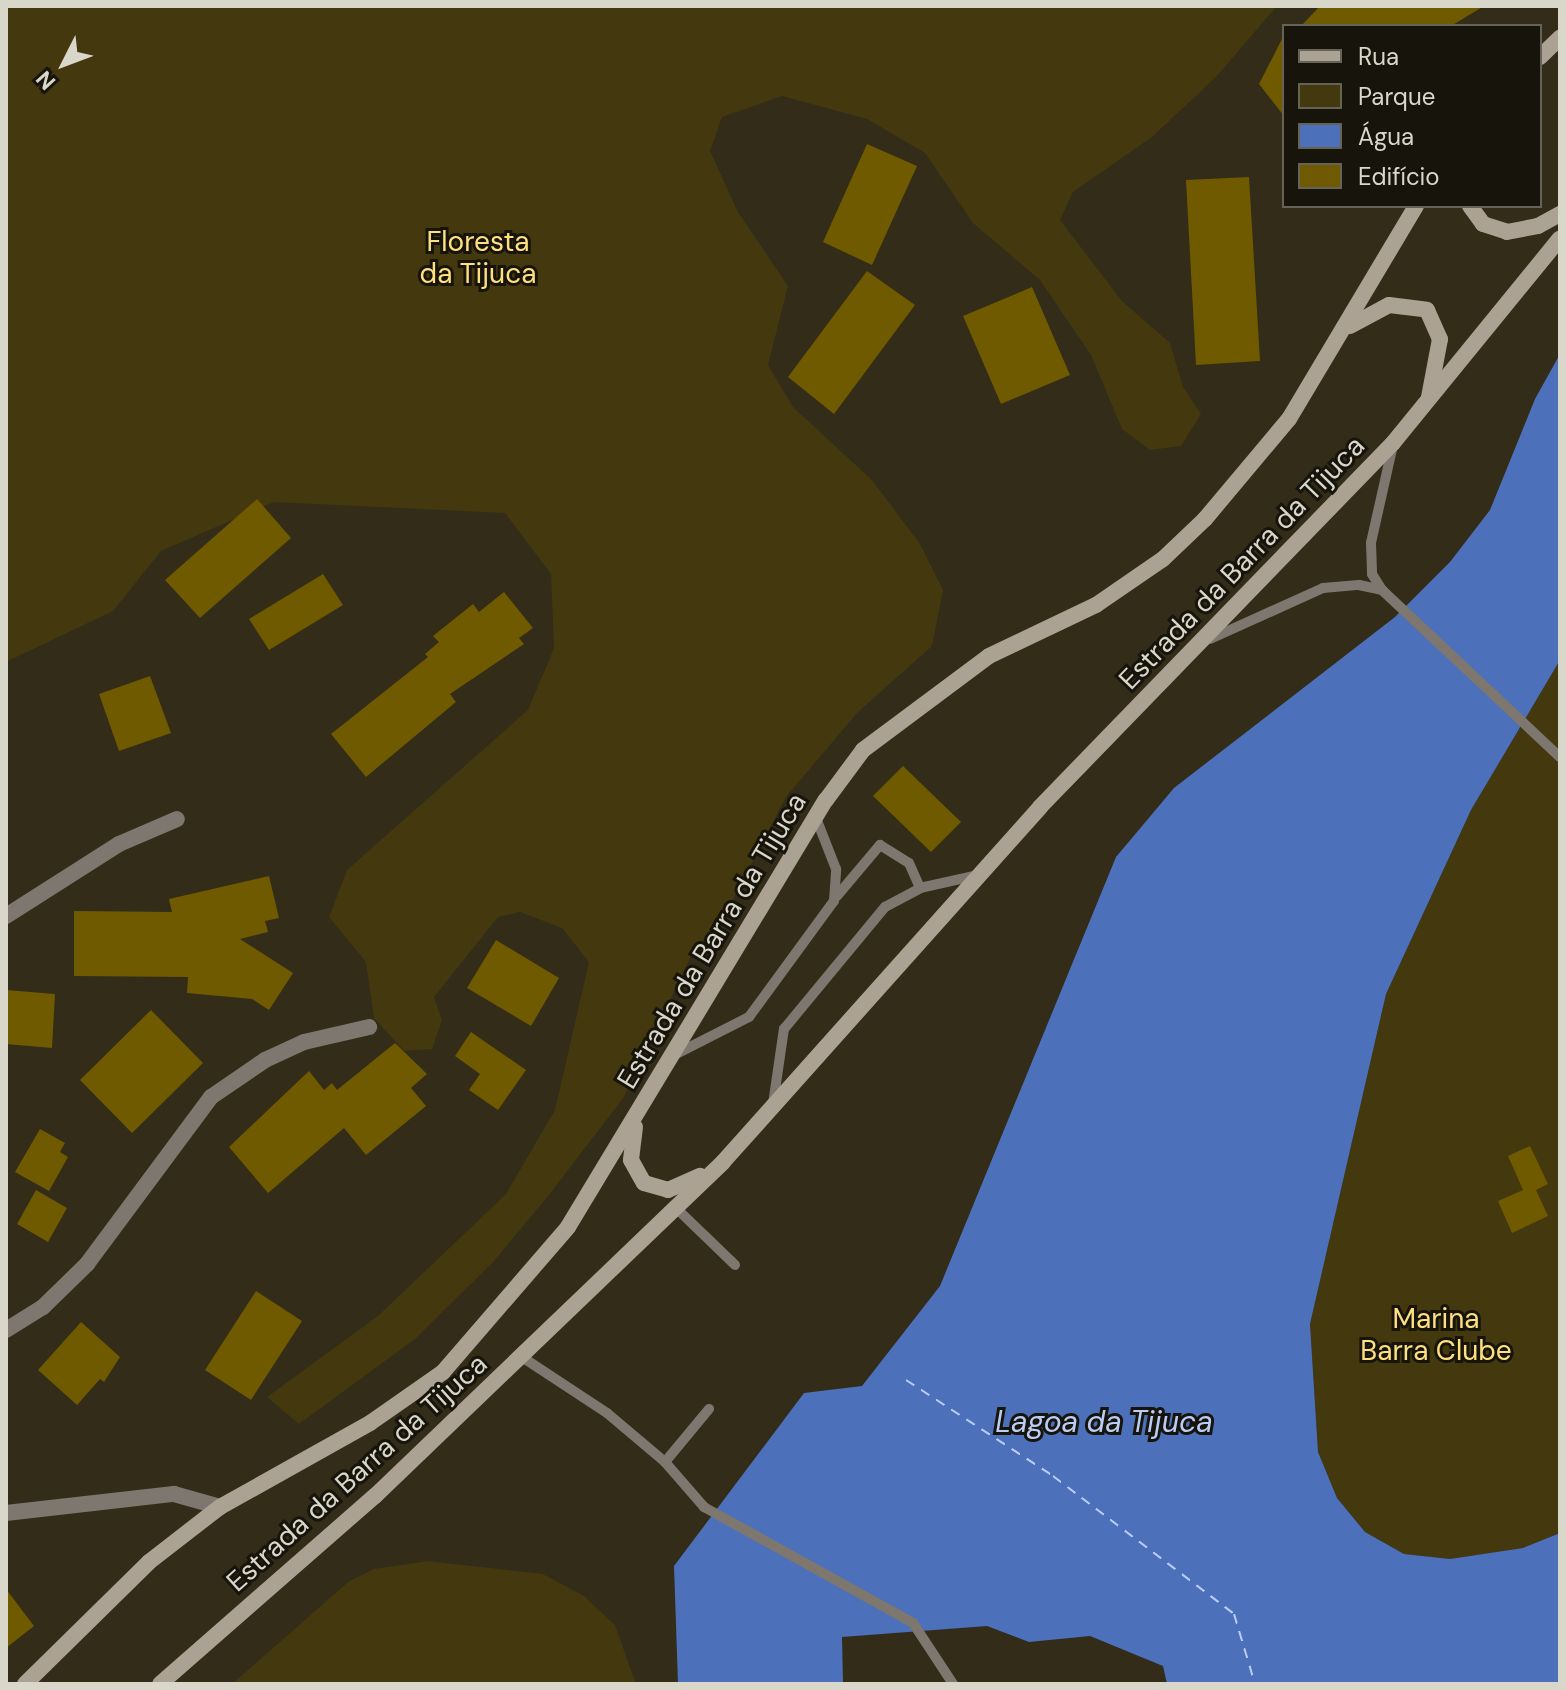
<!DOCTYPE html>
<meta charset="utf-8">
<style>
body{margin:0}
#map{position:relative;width:1566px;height:1690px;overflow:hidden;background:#322c19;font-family:"DM Sans",sans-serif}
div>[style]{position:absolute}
.green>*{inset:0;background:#44380e}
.water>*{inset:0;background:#4d70ba}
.ferry>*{height:2px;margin-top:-1px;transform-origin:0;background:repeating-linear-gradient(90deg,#b9cdf6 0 10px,transparent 0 18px)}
.building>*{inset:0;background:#6f5a00}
.lane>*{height:10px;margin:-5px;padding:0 5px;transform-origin:5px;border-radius:5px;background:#7d776f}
.street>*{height:16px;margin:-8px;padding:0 8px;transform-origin:8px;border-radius:8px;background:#7d776f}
.secondary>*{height:16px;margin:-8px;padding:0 8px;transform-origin:8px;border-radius:8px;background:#aba294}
span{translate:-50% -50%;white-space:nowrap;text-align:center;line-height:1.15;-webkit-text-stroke:6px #17140c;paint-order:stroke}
.park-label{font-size:28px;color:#fee07f}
.street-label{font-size:28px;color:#d9d6ca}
.water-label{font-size:30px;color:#b9cdf6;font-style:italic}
.frame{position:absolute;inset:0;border:8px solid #d9d6ca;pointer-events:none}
.legend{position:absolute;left:1282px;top:24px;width:260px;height:184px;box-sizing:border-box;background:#17140c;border:2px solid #656258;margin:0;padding:10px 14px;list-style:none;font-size:24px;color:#d9d6ca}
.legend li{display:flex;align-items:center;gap:16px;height:40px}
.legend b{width:40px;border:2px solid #656258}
.north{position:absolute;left:24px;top:24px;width:80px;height:80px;-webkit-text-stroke:6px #17140c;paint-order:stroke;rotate:228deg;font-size:22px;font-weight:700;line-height:32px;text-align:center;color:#d9d6ca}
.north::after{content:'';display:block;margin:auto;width:28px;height:36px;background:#d9d6ca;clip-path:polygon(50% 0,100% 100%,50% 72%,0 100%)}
</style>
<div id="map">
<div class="green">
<i style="clip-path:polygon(6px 6px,1277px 6px,1216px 77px,1152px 137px,1073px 192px,1060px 220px,1122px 301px,1170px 343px,1183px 387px,1201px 414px,1181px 446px,1150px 450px,1122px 429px,1091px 355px,1040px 280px,973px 223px,925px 153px,867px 119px,782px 96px,722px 117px,710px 151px,738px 212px,788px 286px,768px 365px,793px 407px,872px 480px,920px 544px,943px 590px,932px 646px,857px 713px,786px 797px,729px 907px,692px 954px,624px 1097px,549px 1195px,493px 1262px,415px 1339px,299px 1424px,267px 1397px,378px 1316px,506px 1194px,555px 1110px,589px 962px,562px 928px,520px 912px,498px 917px,434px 997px,442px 1020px,432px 1049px,404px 1051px,374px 1018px,366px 962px,329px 917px,347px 870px,528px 710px,554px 648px,551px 574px,505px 513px,274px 502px,161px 551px,113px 611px,6px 662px)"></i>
<i style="clip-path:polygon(1560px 660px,1560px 1533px,1523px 1548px,1450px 1559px,1404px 1554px,1365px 1532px,1337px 1498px,1318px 1452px,1310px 1324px,1386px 994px,1471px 810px)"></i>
<i style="clip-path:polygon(428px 1561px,543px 1574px,584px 1596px,615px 1625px,636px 1684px,232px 1684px,348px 1582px,374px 1569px)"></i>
</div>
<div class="water">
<i style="clip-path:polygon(1560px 354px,1560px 660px,1471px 810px,1386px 994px,1310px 1324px,1318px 1452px,1337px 1498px,1365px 1532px,1404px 1554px,1450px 1559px,1523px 1548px,1560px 1533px,1560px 1684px,1167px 1684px,1163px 1666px,1090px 1636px,1029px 1642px,987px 1626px,842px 1637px,843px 1684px,678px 1684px,674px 1566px,804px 1393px,862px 1386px,940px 1286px,1116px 857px,1174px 788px,1395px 617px,1450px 562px,1490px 510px,1535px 399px)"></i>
</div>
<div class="ferry">
<i style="left:906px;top:1380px;width:176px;rotate:33.1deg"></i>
<i style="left:1053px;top:1476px;width:228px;rotate:37.3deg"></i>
<i style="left:1234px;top:1614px;width:73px;rotate:73.3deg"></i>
</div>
<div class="building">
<i style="clip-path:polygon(1320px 6px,1484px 6px,1451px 26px,1301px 26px)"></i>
<i style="clip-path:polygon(1284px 35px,1284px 116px,1259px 84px)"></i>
<i style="clip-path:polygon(867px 144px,917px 166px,872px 265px,823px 242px)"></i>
<i style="clip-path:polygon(1249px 177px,1260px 361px,1196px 365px,1186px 180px)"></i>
<i style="clip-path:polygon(867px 271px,915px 305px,834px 414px,788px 377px)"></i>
<i style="clip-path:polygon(1032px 287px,1070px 375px,1001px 404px,963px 316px)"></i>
<i style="clip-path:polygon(257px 499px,291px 538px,200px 618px,165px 580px)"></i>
<i style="clip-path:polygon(323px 574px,343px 605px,269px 650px,249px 619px)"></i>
<i style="clip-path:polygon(504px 592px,533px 628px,519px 638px,524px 644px,450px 694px,456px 702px,366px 777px,331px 734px,428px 657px,425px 654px,439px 642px,433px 636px,473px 604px,479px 612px)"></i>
<i style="clip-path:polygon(150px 676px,171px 733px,119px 751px,99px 694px)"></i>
<i style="clip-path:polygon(903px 766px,961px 822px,931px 852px,873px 796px)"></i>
<i style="clip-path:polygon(269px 876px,279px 918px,265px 921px,268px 932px,240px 939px,293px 973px,269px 1010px,252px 999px,187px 993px,188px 977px,74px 976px,74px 911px,172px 912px,169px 899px)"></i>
<i style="clip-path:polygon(496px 940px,559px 978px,531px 1026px,467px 988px)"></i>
<i style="clip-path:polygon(6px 990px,55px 994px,52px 1048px,6px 1044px)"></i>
<i style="clip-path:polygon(151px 1010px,203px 1063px,132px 1133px,80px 1080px)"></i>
<i style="clip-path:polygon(471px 1032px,526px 1070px,498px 1110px,469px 1090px,480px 1074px,455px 1056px)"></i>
<i style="clip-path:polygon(395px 1043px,427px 1074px,411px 1088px,426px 1106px,366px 1155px,344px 1128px,268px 1193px,229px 1147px,309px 1071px,324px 1090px,332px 1083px,337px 1090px)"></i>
<i style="clip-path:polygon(40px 1129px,65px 1143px,60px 1152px,68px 1157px,49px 1191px,15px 1172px)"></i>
<i style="clip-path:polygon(1530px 1146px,1548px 1184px,1536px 1190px,1548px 1216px,1512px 1233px,1498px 1201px,1523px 1190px,1508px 1156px)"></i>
<i style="clip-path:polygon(36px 1190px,67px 1208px,48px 1242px,17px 1224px)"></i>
<i style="clip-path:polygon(256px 1291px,302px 1321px,251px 1400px,205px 1370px)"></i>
<i style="clip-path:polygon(81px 1322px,120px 1357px,104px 1382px,100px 1379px,77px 1405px,38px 1370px)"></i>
<i style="clip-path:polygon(6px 1589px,34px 1626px,6px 1648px)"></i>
</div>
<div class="lane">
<i style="left:1393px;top:445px;width:100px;rotate:102.7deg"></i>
<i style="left:1371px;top:543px;width:31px;rotate:88deg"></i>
<i style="left:1372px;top:574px;width:19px;rotate:58deg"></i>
<i style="left:1382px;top:590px;width:244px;rotate:43.2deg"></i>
<i style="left:1210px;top:639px;width:124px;rotate:-24.3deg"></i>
<i style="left:1323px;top:588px;width:36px;rotate:-5deg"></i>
<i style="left:1359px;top:585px;width:24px;rotate:12deg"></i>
<i style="left:837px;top:896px;width:67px;rotate:-49.9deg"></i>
<i style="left:880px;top:845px;width:34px;rotate:32deg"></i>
<i style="left:909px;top:863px;width:27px;rotate:66deg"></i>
<i style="left:678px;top:1053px;width:80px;rotate:-26.9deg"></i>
<i style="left:749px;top:1017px;width:144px;rotate:-53.8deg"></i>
<i style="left:834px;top:901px;width:32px;rotate:-86deg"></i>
<i style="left:836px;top:869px;width:55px;rotate:-111.4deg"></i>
<i style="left:773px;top:1104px;width:76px;rotate:-81.7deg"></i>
<i style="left:784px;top:1029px;width:158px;rotate:-50.4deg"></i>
<i style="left:885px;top:907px;width:40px;rotate:-28deg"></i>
<i style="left:920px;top:888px;width:59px;rotate:-12.6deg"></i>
<i style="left:676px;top:1208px;width:82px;rotate:44deg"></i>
<i style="left:522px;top:1357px;width:102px;rotate:33.4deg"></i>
<i style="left:607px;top:1413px;width:76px;rotate:40.2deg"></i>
<i style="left:665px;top:1462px;width:60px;rotate:49.1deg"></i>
<i style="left:704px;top:1507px;width:239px;rotate:29deg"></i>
<i style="left:913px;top:1623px;width:73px;rotate:56.7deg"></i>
<i style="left:665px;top:1462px;width:69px;rotate:-50.3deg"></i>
</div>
<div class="street">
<i style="left:6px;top:916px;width:134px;rotate:-32.5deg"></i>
<i style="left:119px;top:844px;width:63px;rotate:-23.3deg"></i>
<i style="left:6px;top:1330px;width:44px;rotate:-31.9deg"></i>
<i style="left:43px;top:1307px;width:62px;rotate:-44.3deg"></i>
<i style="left:87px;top:1264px;width:208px;rotate:-53.4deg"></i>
<i style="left:211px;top:1097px;width:65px;rotate:-34.4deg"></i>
<i style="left:265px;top:1060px;width:43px;rotate:-24.8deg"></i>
<i style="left:304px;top:1042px;width:67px;rotate:-13deg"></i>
<i style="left:6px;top:1513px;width:169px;rotate:-6.5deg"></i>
<i style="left:174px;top:1494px;width:48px;rotate:15.8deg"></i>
</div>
<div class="secondary">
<i style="left:1540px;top:57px;width:28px;rotate:-44deg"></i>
<i style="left:1470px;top:206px;width:22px;rotate:54deg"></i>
<i style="left:1483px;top:224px;width:25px;rotate:18deg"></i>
<i style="left:1507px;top:232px;width:32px;rotate:-11deg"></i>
<i style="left:1538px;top:226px;width:25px;rotate:-29deg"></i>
<i style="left:1350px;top:326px;width:44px;rotate:-28.3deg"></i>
<i style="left:1389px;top:305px;width:38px;rotate:7deg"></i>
<i style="left:1427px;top:310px;width:32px;rotate:66deg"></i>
<i style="left:1440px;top:339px;width:59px;rotate:100.7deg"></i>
<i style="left:635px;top:1127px;width:33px;rotate:97deg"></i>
<i style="left:631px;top:1160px;width:26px;rotate:61deg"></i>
<i style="left:644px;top:1183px;width:25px;rotate:16deg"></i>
<i style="left:668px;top:1190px;width:35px;rotate:-24deg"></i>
<i style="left:25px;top:1684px;width:174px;rotate:-44.5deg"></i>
<i style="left:149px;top:1562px;width:90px;rotate:-37.8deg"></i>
<i style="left:220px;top:1507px;width:172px;rotate:-29.2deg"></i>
<i style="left:370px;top:1423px;width:89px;rotate:-34.9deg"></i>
<i style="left:443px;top:1372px;width:191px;rotate:-49.2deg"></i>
<i style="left:568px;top:1227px;width:499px;rotate:-58.9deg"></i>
<i style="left:826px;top:800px;width:62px;rotate:-53.5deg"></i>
<i style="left:863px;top:750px;width:157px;rotate:-36.7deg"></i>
<i style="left:989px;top:656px;width:119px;rotate:-25.5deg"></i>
<i style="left:1096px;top:605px;width:81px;rotate:-34.5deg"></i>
<i style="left:1163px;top:559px;width:58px;rotate:-43.6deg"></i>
<i style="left:1205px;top:519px;width:131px;rotate:-50deg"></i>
<i style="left:1289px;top:419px;width:248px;rotate:-59.2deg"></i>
<i style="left:160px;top:1684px;width:286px;rotate:-41.2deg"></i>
<i style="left:375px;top:1496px;width:482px;rotate:-43.8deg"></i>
<i style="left:723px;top:1162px;width:476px;rotate:-48.2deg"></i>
<i style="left:1040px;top:807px;width:507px;rotate:-45.88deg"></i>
<i style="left:1393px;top:443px;width:264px;rotate:-50.8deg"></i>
</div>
<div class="park-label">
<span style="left:478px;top:258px">Floresta<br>da Tijuca</span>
<span style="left:1436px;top:1335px">Marina<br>Barra Clube</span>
</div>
<div class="street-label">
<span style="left:1242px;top:563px;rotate:-46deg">Estrada da Barra da Tijuca</span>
<span style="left:712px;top:941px;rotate:-59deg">Estrada da Barra da Tijuca</span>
<span style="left:357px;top:1473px;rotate:-42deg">Estrada da Barra da Tijuca</span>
</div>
<div class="water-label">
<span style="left:1104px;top:1422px">Lagoa da Tijuca</span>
</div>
<div class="frame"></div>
<ul class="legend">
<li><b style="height:10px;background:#aba294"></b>Rua</li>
<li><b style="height:22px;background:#44380e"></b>Parque</li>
<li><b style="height:22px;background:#4d70ba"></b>Água</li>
<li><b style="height:22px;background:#6f5a00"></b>Edifício</li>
</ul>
<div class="north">N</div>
</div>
